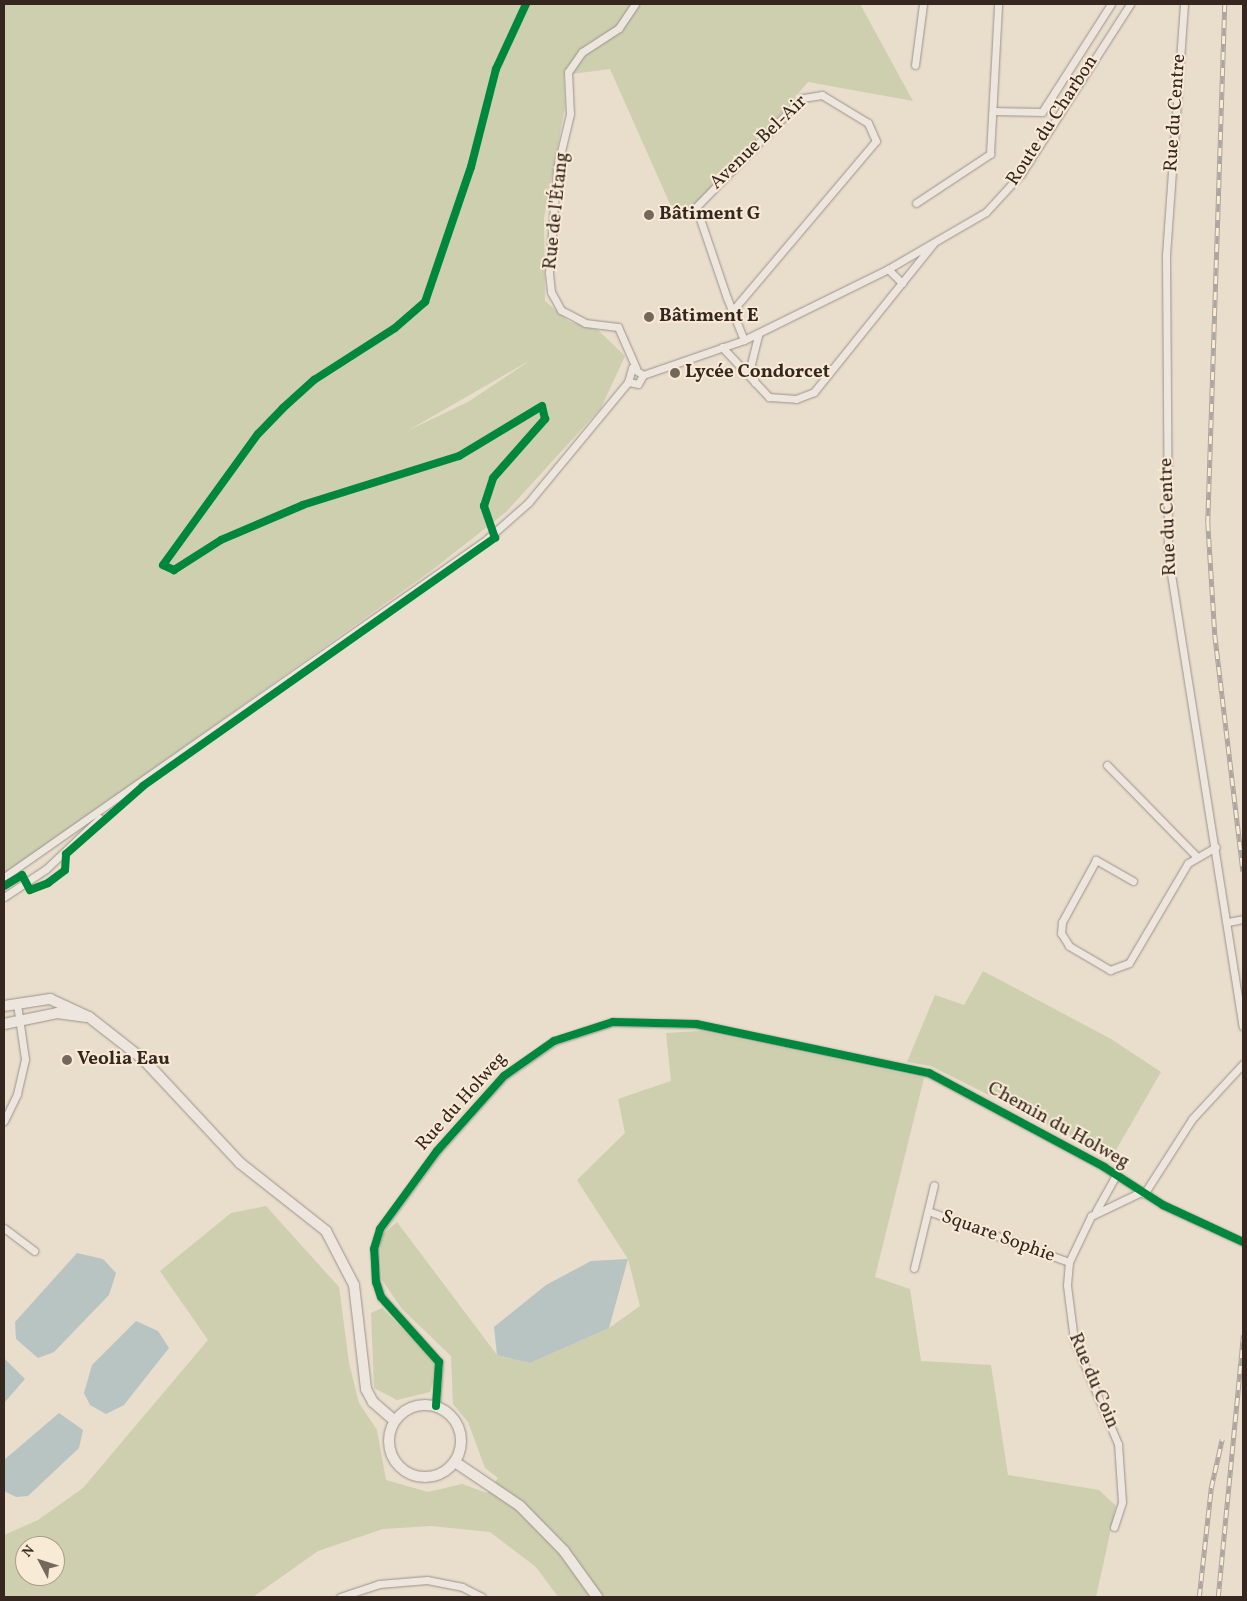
<!DOCTYPE html>
<meta charset="utf-8">
<style>
body{margin:0}
#map{position:relative;width:1247px;height:1601px;overflow:hidden;background:#e9ddcc;font-family:Vollkorn,serif}
div>[style]{position:absolute}
.green>*{inset:0;background:#cdcfaf}
.water>*{inset:0;background:#b7c4c2}
.roads{filter:drop-shadow(0 0 1px #9b9388) drop-shadow(0 0 1px #9b9388)}
.minor>*{height:7px;margin:-3.5px;padding:0 3.5px;transform-origin:3.5px;border-radius:3.5px;background:#ece6de}
.secondary>*{height:10px;margin:-5px;padding:0 5px;transform-origin:5px;border-radius:5px;background:#ece6de}
.secondary>.ring{margin:-5px;padding:0;box-sizing:content-box;background:none;border:10px solid #ece6de;border-radius:50%}
.rail>*{height:4.5px;margin-top:-2.25px;transform-origin:0;background:repeating-linear-gradient(90deg,#f9ead5 0 8px,#aca69f 0 16px);box-sizing:border-box;border-block:1px solid #aca69f}
.cycleway>*{height:8px;margin:-4px;padding:0 4px;transform-origin:4px;border-radius:4px;background:#00873e}
.dots>*{width:14px;height:14px;translate:-50% -50%;box-sizing:border-box;border:2px solid #f9ead5;border-radius:50%}
span{translate:-50% -50%;white-space:nowrap;text-align:center;line-height:1.15;-webkit-text-stroke:4px #f9ead5;paint-order:stroke}
.street-label{font-size:19px;color:#352720}
.poi-label{font-size:19px;color:#352720;font-weight:700}
.left{translate:0 -50%;text-align:left}
.frame{position:absolute;inset:0;border:5px solid #352720;pointer-events:none}
.north{position:absolute;left:15px;top:1536px;width:50px;height:50px;box-sizing:border-box;background:#f9ead5;border:1px solid #ab9c8d;border-radius:50%;rotate:310deg;font-size:14px;font-weight:700;line-height:20px;text-align:center;color:#352720}
.north::after{content:'';display:block;margin:auto;width:18px;height:22px;background:#74675c;clip-path:polygon(50% 0,100% 100%,50% 72%,0 100%)}
</style>
<div id="map">
<div class="green">
<i style="clip-path:polygon(evenodd,4px 4px,860px 4px,913px 101px,808px 82px,695px 213px,687px 215px,670px 204px,610px 69px,564px 75px,565px 108px,544px 218px,545px 301px,570px 322px,598px 330px,625px 356px,601px 408px,506px 512px,431px 571px,4px 875px,4px 4px,528px 362px,468px 402px,407px 431px,527px 362px,528px 362px)"></i>
<i style="clip-path:polygon(983px 971px,1111px 1039px,1161px 1072px,1112px 1157px,931px 1066px,907px 1062px,935px 995px,964px 1005px)"></i>
<i style="clip-path:polygon(evenodd,701px 1031px,924px 1078px,875px 1277px,910px 1289px,921px 1361px,991px 1365px,1008px 1475px,1099px 1490px,1116px 1506px,1096px 1597px,558px 1597px,536px 1567px,490px 1532px,431px 1526px,383px 1529px,318px 1551px,253px 1597px,4px 1597px,4px 1535px,38px 1520px,83px 1488px,208px 1340px,160px 1271px,231px 1213px,266px 1206px,339px 1287px,349px 1363px,359px 1403px,377px 1430px,386px 1480px,428px 1492px,462px 1484px,487px 1493px,498px 1478px,485px 1468px,468px 1422px,453px 1404px,451px 1356px,402px 1309px,382px 1280px,380px 1237px,397px 1222px,497px 1355px,530px 1363px,609px 1328px,640px 1306px,628px 1259px,577px 1180px,625px 1133px,618px 1099px,671px 1081px,666px 1033px,701px 1031px,25px 1546px,55px 1546px,55px 1576px,25px 1576px,25px 1546px)"></i>
<i style="clip-path:polygon(382px 1308px,433px 1359px,436px 1372px,430px 1392px,397px 1400px,374px 1388px,371px 1313px)"></i>
</div>
<div class="water">
<i style="clip-path:polygon(77px 1253px,103px 1259px,116px 1273px,109px 1295px,54px 1352px,38px 1358px,16px 1339px,15px 1322px)"></i>
<i style="clip-path:polygon(628px 1259px,609px 1328px,530px 1363px,497px 1355px,494px 1327px,546px 1285px,591px 1261px)"></i>
<i style="clip-path:polygon(136px 1321px,158px 1331px,169px 1348px,124px 1405px,106px 1414px,90px 1405px,84px 1393px,92px 1365px)"></i>
<i style="clip-path:polygon(4px 1358px,25px 1379px,4px 1403px)"></i>
<i style="clip-path:polygon(59px 1413px,83px 1430px,79px 1448px,28px 1496px,16px 1497px,4px 1491px,4px 1460px)"></i>
</div>
<div class="roads">
<div class="minor">
<i style="left:635px;top:4px;width:29px;rotate:124deg"></i>
<i style="left:619px;top:28px;width:44px;rotate:147deg"></i>
<i style="left:582px;top:52px;width:24px;rotate:125deg"></i>
<i style="left:568px;top:72px;width:42px;rotate:87.3deg"></i>
<i style="left:570px;top:114px;width:56px;rotate:103.5deg"></i>
<i style="left:557px;top:168px;width:105px;rotate:94.4deg"></i>
<i style="left:549px;top:273px;width:19px;rotate:84deg"></i>
<i style="left:551px;top:292px;width:21px;rotate:61deg"></i>
<i style="left:561px;top:310px;width:27px;rotate:28deg"></i>
<i style="left:585px;top:323px;width:33px;rotate:7deg"></i>
<i style="left:618px;top:327px;width:45px;rotate:66.3deg"></i>
<i style="left:1184px;top:4px;width:253px;rotate:94.1deg"></i>
<i style="left:1166px;top:256px;width:299px;rotate:89.6deg"></i>
<i style="left:1168px;top:555px;width:477px;rotate:81deg"></i>
<i style="left:915px;top:65px;width:62px;rotate:-82.5deg"></i>
<i style="left:993px;top:111px;width:49px;rotate:1.2deg"></i>
<i style="left:1042px;top:112px;width:128px;rotate:-57.4deg"></i>
<i style="left:916px;top:203px;width:89px;rotate:-33.5deg"></i>
<i style="left:990px;top:154px;width:150px;rotate:-86.9deg"></i>
<i style="left:888px;top:269px;width:20px;rotate:45deg"></i>
<i style="left:733px;top:310px;width:221px;rotate:-49.8deg"></i>
<i style="left:876px;top:141px;width:20px;rotate:-114deg"></i>
<i style="left:868px;top:123px;width:54px;rotate:-148.7deg"></i>
<i style="left:822px;top:95px;width:20px;rotate:171deg"></i>
<i style="left:802px;top:98px;width:152px;rotate:134.2deg"></i>
<i style="left:696px;top:207px;width:96px;rotate:71.2deg"></i>
<i style="left:727px;top:298px;width:45px;rotate:68deg"></i>
<i style="left:722px;top:347px;width:69px;rotate:46.8deg"></i>
<i style="left:769px;top:397px;width:27px;rotate:4deg"></i>
<i style="left:796px;top:399px;width:19px;rotate:-21deg"></i>
<i style="left:814px;top:392px;width:190px;rotate:-51.2deg"></i>
<i style="left:643px;top:375px;width:107px;rotate:-19.1deg"></i>
<i style="left:744px;top:340px;width:161px;rotate:-26.2deg"></i>
<i style="left:888px;top:269px;width:113px;rotate:-30.2deg"></i>
<i style="left:986px;top:212px;width:52px;rotate:-47.4deg"></i>
<i style="left:1021px;top:174px;width:202px;rotate:-57.3deg"></i>
<i style="left:628px;top:382px;width:15px;rotate:-74deg"></i>
<i style="left:632px;top:368px;width:13px;rotate:32deg"></i>
<i style="left:628px;top:382px;width:10px;rotate:11deg"></i>
<i style="left:638px;top:384px;width:10px;rotate:-61deg"></i>
<i style="left:755px;top:383px;width:19px;rotate:-102deg"></i>
<i style="left:751px;top:364px;width:32px;rotate:-76deg"></i>
<i style="left:1107px;top:765px;width:127px;rotate:45.6deg"></i>
<i style="left:4px;top:877px;width:590px;rotate:-34.98deg"></i>
<i style="left:487px;top:539px;width:55px;rotate:-41.3deg"></i>
<i style="left:528px;top:503px;width:157px;rotate:-50.4deg"></i>
<i style="left:1133px;top:881px;width:43px;rotate:-150.4deg"></i>
<i style="left:1096px;top:860px;width:71px;rotate:118.7deg"></i>
<i style="left:1062px;top:922px;width:11px;rotate:95deg"></i>
<i style="left:1061px;top:933px;width:15px;rotate:58deg"></i>
<i style="left:1069px;top:946px;width:48px;rotate:30.3deg"></i>
<i style="left:1110px;top:970px;width:20px;rotate:-20deg"></i>
<i style="left:1129px;top:963px;width:116px;rotate:-59.5deg"></i>
<i style="left:1188px;top:863px;width:32px;rotate:-30deg"></i>
<i style="left:4px;top:897px;width:50px;rotate:-33.7deg"></i>
<i style="left:46px;top:869px;width:74px;rotate:-43.4deg"></i>
<i style="left:1228px;top:922px;width:15px;rotate:-11deg"></i>
<i style="left:4px;top:1121px;width:30px;rotate:-64deg"></i>
<i style="left:17px;top:1094px;width:36px;rotate:-77deg"></i>
<i style="left:25px;top:1059px;width:56px;rotate:-98.3deg"></i>
<i style="left:1144px;top:1194px;width:89px;rotate:-57.4deg"></i>
<i style="left:1192px;top:1119px;width:75px;rotate:-47.2deg"></i>
<i style="left:928px;top:1211px;width:150px;rotate:19.9deg"></i>
<i style="left:1096px;top:1211px;width:41px;rotate:-60.9deg"></i>
<i style="left:4px;top:1228px;width:38px;rotate:37deg"></i>
<i style="left:914px;top:1268px;width:85px;rotate:-76.5deg"></i>
<i style="left:436px;top:1406px;width:44px;rotate:-86.1deg"></i>
<i style="left:439px;top:1362px;width:87px;rotate:-131.7deg"></i>
<i style="left:381px;top:1297px;width:16px;rotate:-108deg"></i>
<i style="left:376px;top:1282px;width:33px;rotate:-93deg"></i>
<i style="left:374px;top:1249px;width:21px;rotate:-73deg"></i>
<i style="left:380px;top:1229px;width:97px;rotate:-53.8deg"></i>
<i style="left:437px;top:1151px;width:101px;rotate:-48.2deg"></i>
<i style="left:504px;top:1076px;width:61px;rotate:-35deg"></i>
<i style="left:554px;top:1041px;width:62px;rotate:-17.9deg"></i>
<i style="left:613px;top:1022px;width:83px;rotate:1.4deg"></i>
<i style="left:696px;top:1024px;width:238px;rotate:11.9deg"></i>
<i style="left:929px;top:1073px;width:199px;rotate:28.2deg"></i>
<i style="left:1104px;top:1167px;width:70px;rotate:32.8deg"></i>
<i style="left:1163px;top:1205px;width:88px;rotate:24.8deg"></i>
<i style="left:1114px;top:1527px;width:26px;rotate:-72deg"></i>
<i style="left:1122px;top:1502px;width:58px;rotate:-93.9deg"></i>
<i style="left:1118px;top:1444px;width:113px;rotate:-112.9deg"></i>
<i style="left:1074px;top:1340px;width:55px;rotate:-97.3deg"></i>
<i style="left:1067px;top:1285px;width:23px;rotate:-85deg"></i>
<i style="left:1069px;top:1262px;width:51px;rotate:-64.4deg"></i>
<i style="left:1091px;top:1216px;width:55px;rotate:-25.6deg"></i>
<i style="left:340px;top:1597px;width:41px;rotate:-18.4deg"></i>
<i style="left:379px;top:1584px;width:48px;rotate:-4.8deg"></i>
<i style="left:427px;top:1580px;width:36px;rotate:11deg"></i>
<i style="left:462px;top:1587px;width:22px;rotate:27deg"></i>
</div>
<div class="secondary">
<i style="left:4px;top:1006px;width:47px;rotate:-8.7deg"></i>
<i style="left:50px;top:999px;width:43px;rotate:24.8deg"></i>
<i style="left:89px;top:1017px;width:70px;rotate:38deg"></i>
<i style="left:144px;top:1060px;width:141px;rotate:47deg"></i>
<i style="left:240px;top:1163px;width:110px;rotate:38.3deg"></i>
<i style="left:326px;top:1231px;width:61px;rotate:62.6deg"></i>
<i style="left:354px;top:1285px;width:105px;rotate:83.4deg"></i>
<i style="left:366px;top:1389px;width:15px;rotate:62deg"></i>
<i style="left:373px;top:1402px;width:28px;rotate:41deg"></i>
<i style="left:4px;top:1024px;width:54px;rotate:-11.7deg"></i>
<i style="left:57px;top:1013px;width:28px;rotate:8deg"></i>
<i class="ring" style="left:389px;top:1405px;width:62px;height:62px"></i>
<i style="left:455px;top:1462px;width:78px;rotate:34.1deg"></i>
<i style="left:520px;top:1506px;width:63px;rotate:45.6deg"></i>
<i style="left:564px;top:1551px;width:57px;rotate:54.3deg"></i>
</div>
</div>
<div class="rail">
<i style="left:1225px;top:4px;width:519px;rotate:91.88deg"></i>
<i style="left:1208px;top:523px;width:112px;rotate:86.4deg"></i>
<i style="left:1215px;top:635px;width:238px;rotate:83.2deg"></i>
<i style="left:1199px;top:1597px;width:110px;rotate:-83.7deg"></i>
<i style="left:1211px;top:1488px;width:50px;rotate:-77.3deg"></i>
<i style="left:1218px;top:1597px;width:263px;rotate:-84.5deg"></i>
</div>
<div class="cycleway">
<i style="left:4px;top:886px;width:21px;rotate:-31deg"></i>
<i style="left:22px;top:875px;width:17px;rotate:62deg"></i>
<i style="left:30px;top:890px;width:19px;rotate:-21deg"></i>
<i style="left:48px;top:883px;width:21px;rotate:-37deg"></i>
<i style="left:65px;top:870px;width:16px;rotate:-86deg"></i>
<i style="left:66px;top:854px;width:103px;rotate:-41.4deg"></i>
<i style="left:143px;top:786px;width:431px;rotate:-35.2deg"></i>
<i style="left:495px;top:538px;width:34px;rotate:-109deg"></i>
<i style="left:484px;top:506px;width:29px;rotate:-72deg"></i>
<i style="left:493px;top:478px;width:79px;rotate:-48.6deg"></i>
<i style="left:545px;top:419px;width:13px;rotate:-103deg"></i>
<i style="left:542px;top:406px;width:97px;rotate:148.9deg"></i>
<i style="left:459px;top:456px;width:164px;rotate:162.6deg"></i>
<i style="left:303px;top:505px;width:89px;rotate:156.9deg"></i>
<i style="left:221px;top:540px;width:56px;rotate:147.4deg"></i>
<i style="left:174px;top:570px;width:12px;rotate:-156deg"></i>
<i style="left:163px;top:565px;width:162px;rotate:-54.1deg"></i>
<i style="left:258px;top:434px;width:36px;rotate:-46deg"></i>
<i style="left:283px;top:408px;width:42px;rotate:-42.1deg"></i>
<i style="left:314px;top:380px;width:96px;rotate:-32.7deg"></i>
<i style="left:395px;top:328px;width:40px;rotate:-41deg"></i>
<i style="left:425px;top:302px;width:143px;rotate:-71.2deg"></i>
<i style="left:471px;top:167px;width:101px;rotate:-75.7deg"></i>
<i style="left:496px;top:69px;width:72px;rotate:-65.2deg"></i>
<i style="left:436px;top:1406px;width:44px;rotate:-86.1deg"></i>
<i style="left:439px;top:1362px;width:87px;rotate:-131.7deg"></i>
<i style="left:381px;top:1297px;width:16px;rotate:-108deg"></i>
<i style="left:376px;top:1282px;width:33px;rotate:-93deg"></i>
<i style="left:374px;top:1249px;width:21px;rotate:-73deg"></i>
<i style="left:380px;top:1229px;width:97px;rotate:-53.8deg"></i>
<i style="left:437px;top:1151px;width:101px;rotate:-48.2deg"></i>
<i style="left:504px;top:1076px;width:61px;rotate:-35deg"></i>
<i style="left:554px;top:1041px;width:62px;rotate:-17.9deg"></i>
<i style="left:613px;top:1022px;width:83px;rotate:1.4deg"></i>
<i style="left:696px;top:1024px;width:238px;rotate:11.9deg"></i>
<i style="left:929px;top:1073px;width:199px;rotate:28.2deg"></i>
<i style="left:1104px;top:1167px;width:70px;rotate:32.8deg"></i>
<i style="left:1163px;top:1205px;width:88px;rotate:24.8deg"></i>
</div>
<div class="dots">
<i style="left:649px;top:215px;background:#74675c"></i>
<i style="left:649px;top:317px;background:#74675c"></i>
<i style="left:675px;top:373px;background:#74675c"></i>
<i style="left:67px;top:1060px;background:#74675c"></i>
</div>
<div class="street-label">
<span style="left:1176px;top:113px;rotate:-86deg">Rue du Centre</span>
<span style="left:1053px;top:121px;rotate:-57deg">Route du Charbon</span>
<span style="left:759px;top:143px;rotate:-44deg">Avenue Bel-Air</span>
<span style="left:557px;top:211px;rotate:-84deg">Rue de l'Étang</span>
<span style="left:1169px;top:517px;rotate:-92deg">Rue du Centre</span>
<span style="left:462px;top:1102px;rotate:-48deg">Rue du Holweg</span>
<span style="left:1058px;top:1126px;rotate:29deg">Chemin du Holweg</span>
<span style="left:998px;top:1237px;rotate:20deg">Square Sophie</span>
<span style="left:1093px;top:1381px;rotate:67deg">Rue du Coin</span>
</div>
<div class="poi-label">
<span class="left" style="left:659px;top:215px">Bâtiment G</span>
<span class="left" style="left:659px;top:317px">Bâtiment E</span>
<span class="left" style="left:685px;top:373px">Lycée Condorcet</span>
<span class="left" style="left:77px;top:1060px">Veolia Eau</span>
</div>
<div class="frame"></div>
<div class="north">N</div>
</div>
